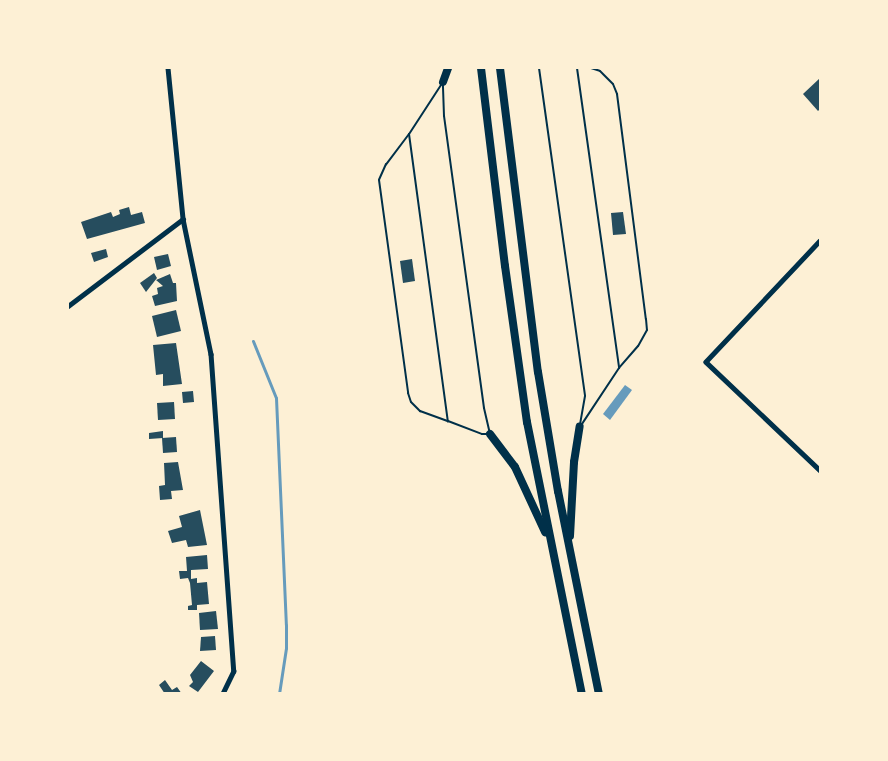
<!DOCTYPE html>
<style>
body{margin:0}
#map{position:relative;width:888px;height:761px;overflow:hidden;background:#fdf0d5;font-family:Merriweather,serif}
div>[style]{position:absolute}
.water>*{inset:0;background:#669bbc}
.stream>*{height:3px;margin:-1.5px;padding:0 1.5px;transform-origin:1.5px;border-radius:1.5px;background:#669bbc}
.building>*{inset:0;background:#264d5e}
.service>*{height:2px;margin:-1px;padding:0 1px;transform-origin:1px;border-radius:1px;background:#003049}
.minor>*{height:4.5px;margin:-2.25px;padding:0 2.25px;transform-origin:2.25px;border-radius:2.25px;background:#003049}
.motorway>*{height:8px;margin:-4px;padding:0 4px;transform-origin:4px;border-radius:4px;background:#003049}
span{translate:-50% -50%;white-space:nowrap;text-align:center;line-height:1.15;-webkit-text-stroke:6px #fdf0d5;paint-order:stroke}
.frame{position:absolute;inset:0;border:69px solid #fdf0d5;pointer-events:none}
</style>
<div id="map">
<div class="water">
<i style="clip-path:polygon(625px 385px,632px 390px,610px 420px,603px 414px)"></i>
</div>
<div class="stream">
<i style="left:253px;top:341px;width:61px;rotate:68deg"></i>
<i style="left:276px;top:398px;width:227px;rotate:87.5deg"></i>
<i style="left:286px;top:625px;width:23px;rotate:90deg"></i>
<i style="left:286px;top:648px;width:47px;rotate:98.7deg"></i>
</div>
<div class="building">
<i style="clip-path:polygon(820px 78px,820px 109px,818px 111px,803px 94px)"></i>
<i style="clip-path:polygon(129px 207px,131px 215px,142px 212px,145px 223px,87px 239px,81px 222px,111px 212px,113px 217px,120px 214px,119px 210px)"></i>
<i style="clip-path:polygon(623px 212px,626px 234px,613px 235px,611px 213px)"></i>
<i style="clip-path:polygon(106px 249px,108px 257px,94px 262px,91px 253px)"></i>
<i style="clip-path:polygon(168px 254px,171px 266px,157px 270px,154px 257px)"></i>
<i style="clip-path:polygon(412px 259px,415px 281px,403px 283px,400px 261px)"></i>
<i style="clip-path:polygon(154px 273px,157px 278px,146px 292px,140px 283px)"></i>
<i style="clip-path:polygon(170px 274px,173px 283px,176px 283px,177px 301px,155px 306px,152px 296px,158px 294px,157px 288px,163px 286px,156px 280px)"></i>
<i style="clip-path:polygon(176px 310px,181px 331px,157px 337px,152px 316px)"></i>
<i style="clip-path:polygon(176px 343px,182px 384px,163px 386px,163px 374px,156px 375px,153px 345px)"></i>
<i style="clip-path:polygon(193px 391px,194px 402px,183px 403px,182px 392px)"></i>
<i style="clip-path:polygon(174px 402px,175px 419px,158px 420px,157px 403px)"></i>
<i style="clip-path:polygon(163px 431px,163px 438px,149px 439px,149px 433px)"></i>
<i style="clip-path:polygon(176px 437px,177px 452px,163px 453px,162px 438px)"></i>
<i style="clip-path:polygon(178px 462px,183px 490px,171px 491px,172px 499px,160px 500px,159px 486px,165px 485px,164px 463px)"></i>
<i style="clip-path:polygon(200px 510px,207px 545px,188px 547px,186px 540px,172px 543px,168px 531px,182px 527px,179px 516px)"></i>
<i style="clip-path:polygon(207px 555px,208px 569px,191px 570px,191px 579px,197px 578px,197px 583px,207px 582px,209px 604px,197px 605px,197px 610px,188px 610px,188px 606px,192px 605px,190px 583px,188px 578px,180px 579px,179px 571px,187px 571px,186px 557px)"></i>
<i style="clip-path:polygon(216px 611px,218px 629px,200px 630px,199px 613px)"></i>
<i style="clip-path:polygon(215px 636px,216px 650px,200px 651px,201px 637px)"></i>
<i style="clip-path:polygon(201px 661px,214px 671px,198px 692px,189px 686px,193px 682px,190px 675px)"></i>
<i style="clip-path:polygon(165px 680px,172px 690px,177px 687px,182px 694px,165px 694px,159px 685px)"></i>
</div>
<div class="service">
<i style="left:539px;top:68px;width:331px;rotate:82deg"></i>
<i style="left:585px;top:396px;width:27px;rotate:100deg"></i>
<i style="left:577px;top:68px;width:303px;rotate:82deg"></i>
<i style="left:619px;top:368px;width:67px;rotate:123.5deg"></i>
<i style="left:591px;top:68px;width:9px;rotate:18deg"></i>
<i style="left:600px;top:71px;width:18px;rotate:45deg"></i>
<i style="left:613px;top:84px;width:11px;rotate:68deg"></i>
<i style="left:617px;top:94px;width:227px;rotate:82.7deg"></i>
<i style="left:646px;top:319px;width:11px;rotate:85deg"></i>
<i style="left:647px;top:330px;width:18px;rotate:119deg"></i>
<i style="left:638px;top:346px;width:29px;rotate:131deg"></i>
<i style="left:441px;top:85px;width:59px;rotate:123.1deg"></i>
<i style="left:409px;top:134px;width:38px;rotate:127deg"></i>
<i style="left:386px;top:164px;width:17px;rotate:114deg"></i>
<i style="left:379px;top:180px;width:215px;rotate:82.2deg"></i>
<i style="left:408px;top:393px;width:9px;rotate:72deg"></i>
<i style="left:411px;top:402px;width:13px;rotate:45deg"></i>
<i style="left:420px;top:411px;width:30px;rotate:20deg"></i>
<i style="left:409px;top:134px;width:290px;rotate:82.3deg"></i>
<i style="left:448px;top:421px;width:36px;rotate:21deg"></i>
<i style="left:482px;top:434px;width:8px"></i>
<i style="left:490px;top:434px;width:27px;rotate:-103deg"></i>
<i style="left:484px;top:408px;width:295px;rotate:-97.8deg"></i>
<i style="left:444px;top:116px;width:32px;rotate:-92deg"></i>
</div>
<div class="minor">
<i style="left:168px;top:68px;width:152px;rotate:84.3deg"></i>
<i style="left:183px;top:219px;width:138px;rotate:78.3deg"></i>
<i style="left:211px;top:354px;width:318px;rotate:85.9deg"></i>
<i style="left:234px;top:671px;width:25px;rotate:116deg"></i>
<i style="left:820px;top:241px;width:166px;rotate:133.3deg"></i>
<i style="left:706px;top:362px;width:157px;rotate:43.5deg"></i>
<i style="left:68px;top:306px;width:144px;rotate:-37.1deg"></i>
</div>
<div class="motorway">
<i style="left:481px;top:68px;width:199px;rotate:83.1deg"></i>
<i style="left:505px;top:266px;width:158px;rotate:82deg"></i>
<i style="left:527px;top:422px;width:278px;rotate:78.6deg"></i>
<i style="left:500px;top:68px;width:306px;rotate:82.9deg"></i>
<i style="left:538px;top:372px;width:121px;rotate:80.5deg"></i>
<i style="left:558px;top:491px;width:207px;rotate:78.6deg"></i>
<i style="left:443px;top:82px;width:15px;rotate:-70deg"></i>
<i style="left:490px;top:434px;width:41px;rotate:52.9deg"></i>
<i style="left:515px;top:467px;width:72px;rotate:65.2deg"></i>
<i style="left:570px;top:536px;width:74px;rotate:-86.9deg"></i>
<i style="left:574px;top:462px;width:36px;rotate:-81deg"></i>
</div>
<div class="frame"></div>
</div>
